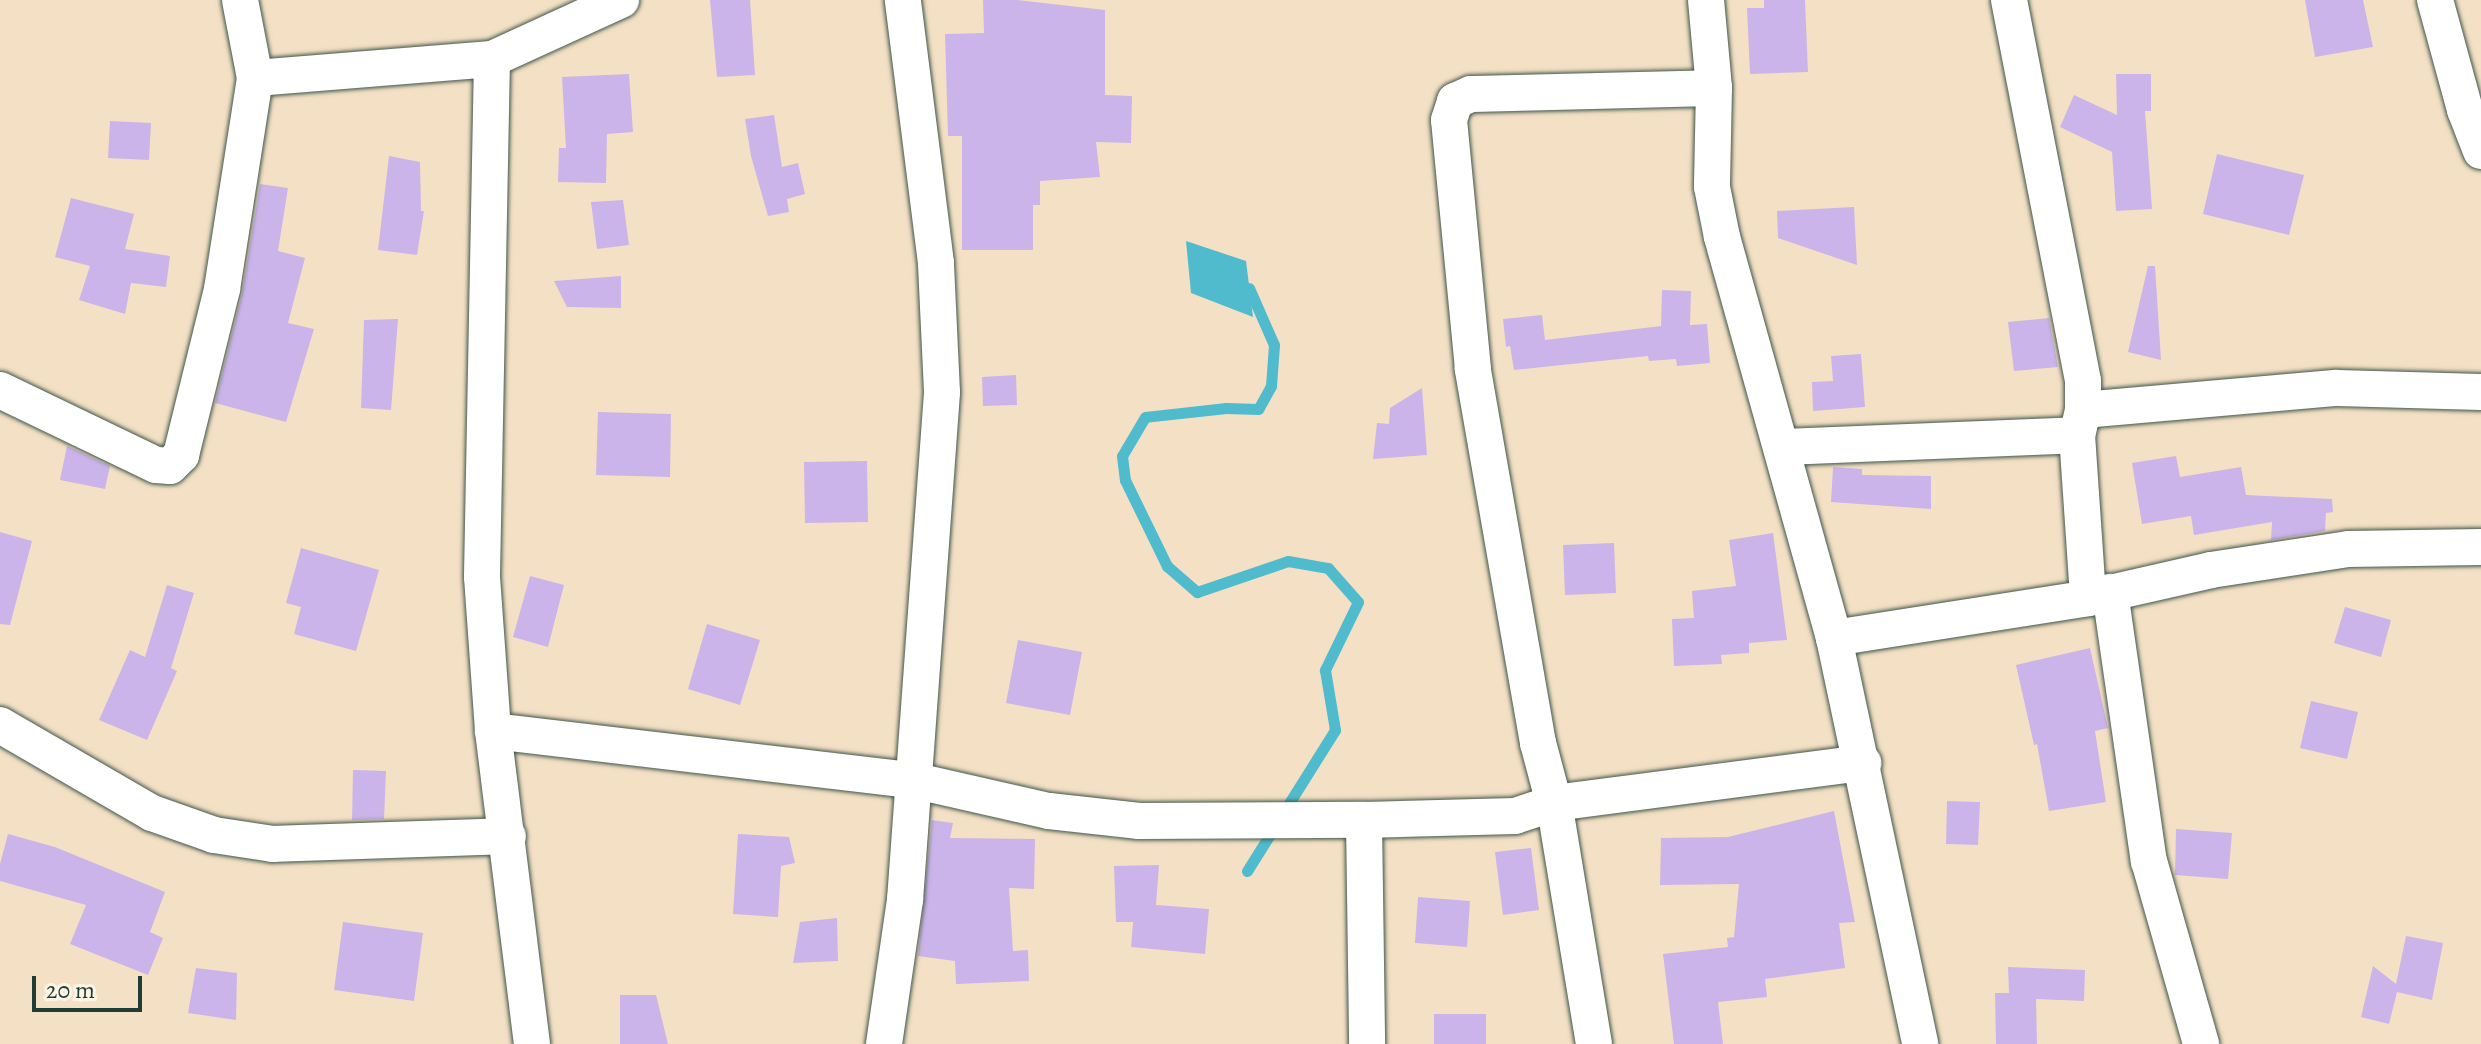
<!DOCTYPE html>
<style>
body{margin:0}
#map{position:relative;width:2481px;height:1044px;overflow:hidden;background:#f4e1c5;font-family:Alegreya,serif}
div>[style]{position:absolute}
.water>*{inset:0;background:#50bbcd}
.stream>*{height:11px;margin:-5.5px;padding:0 5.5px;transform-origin:5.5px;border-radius:5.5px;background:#50bbcd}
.building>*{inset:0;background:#cbb4e9}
.roads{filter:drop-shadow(0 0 2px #3f564a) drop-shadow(0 0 2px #3f564a)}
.street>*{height:36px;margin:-18px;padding:0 18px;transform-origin:18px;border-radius:18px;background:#fff}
span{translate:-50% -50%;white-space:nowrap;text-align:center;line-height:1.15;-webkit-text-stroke:6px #fcf5e5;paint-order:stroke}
.scale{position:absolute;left:32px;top:976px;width:110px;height:36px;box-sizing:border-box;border:4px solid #1f3d34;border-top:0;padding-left:10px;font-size:24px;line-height:28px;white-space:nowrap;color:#1f3d34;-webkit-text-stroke:6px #fcf5e5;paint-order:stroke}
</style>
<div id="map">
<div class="water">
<i style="clip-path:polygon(1186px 241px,1246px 261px,1253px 317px,1191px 293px)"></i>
</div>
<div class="stream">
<i style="left:1249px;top:288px;width:62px;rotate:66.3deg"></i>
<i style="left:1274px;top:345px;width:41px;rotate:94.2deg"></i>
<i style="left:1271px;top:386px;width:26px;rotate:119deg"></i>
<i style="left:1258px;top:409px;width:32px;rotate:-178deg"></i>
<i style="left:1226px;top:408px;width:81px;rotate:173.7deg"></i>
<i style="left:1145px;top:417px;width:45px;rotate:120.5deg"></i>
<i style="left:1122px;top:456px;width:24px;rotate:83deg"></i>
<i style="left:1125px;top:480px;width:96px;rotate:64deg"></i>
<i style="left:1167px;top:566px;width:40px;rotate:41deg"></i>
<i style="left:1197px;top:592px;width:96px;rotate:-18.8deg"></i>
<i style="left:1288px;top:561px;width:41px;rotate:9.9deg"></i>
<i style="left:1328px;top:568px;width:45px;rotate:48.6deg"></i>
<i style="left:1358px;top:602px;width:76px;rotate:115.9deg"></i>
<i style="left:1325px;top:670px;width:61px;rotate:80.5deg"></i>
<i style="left:1335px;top:730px;width:98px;rotate:122.1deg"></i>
<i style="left:1247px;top:871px;width:51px;rotate:-57.9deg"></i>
</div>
<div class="building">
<i style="clip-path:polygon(710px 0,750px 0,755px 75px,717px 77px)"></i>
<i style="clip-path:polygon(983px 0,1017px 0,1105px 10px,1105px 95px,1132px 96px,1131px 143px,1096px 142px,1100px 177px,1040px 181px,1040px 205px,1033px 205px,1033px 250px,962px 250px,962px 136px,948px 136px,945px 34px,984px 33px)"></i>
<i style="clip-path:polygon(1764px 0,1805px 0,1808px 72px,1750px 74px,1747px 8px,1764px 8px)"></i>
<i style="clip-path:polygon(2305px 0,2363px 0,2373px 47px,2315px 57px)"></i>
<i style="clip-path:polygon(629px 74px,633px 132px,607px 134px,606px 183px,558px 182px,559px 148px,566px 148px,562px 77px)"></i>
<i style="clip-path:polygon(2116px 74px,2151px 74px,2151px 111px,2145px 111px,2152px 209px,2116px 211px,2112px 152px,2060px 127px,2074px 95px,2117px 115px)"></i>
<i style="clip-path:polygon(774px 115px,782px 167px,798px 163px,805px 194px,787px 199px,789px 212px,768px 216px,751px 156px,745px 119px)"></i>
<i style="clip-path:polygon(110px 121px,151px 123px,149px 160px,108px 158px)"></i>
<i style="clip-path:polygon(2217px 154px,2304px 175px,2289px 235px,2203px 214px)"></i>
<i style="clip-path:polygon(389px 156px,420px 162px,421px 211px,424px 211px,417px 255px,378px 250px)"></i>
<i style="clip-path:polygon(260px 184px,288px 188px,278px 251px,305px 258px,288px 323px,314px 329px,286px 422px,215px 403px,242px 294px)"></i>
<i style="clip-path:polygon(71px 198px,134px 214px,125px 249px,170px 256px,166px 287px,131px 283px,125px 314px,79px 300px,90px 266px,55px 257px)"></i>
<i style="clip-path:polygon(623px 200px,629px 245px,597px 249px,591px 202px)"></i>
<i style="clip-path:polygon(1854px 207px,1857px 265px,1778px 238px,1777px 211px)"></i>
<i style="clip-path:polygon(2148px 266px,2155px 266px,2161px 360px,2128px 352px)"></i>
<i style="clip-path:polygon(621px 276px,621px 308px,567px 307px,554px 281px)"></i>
<i style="clip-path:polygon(1662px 290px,1691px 291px,1690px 325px,1707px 324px,1710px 363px,1677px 366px,1676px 359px,1649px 361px,1648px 356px,1514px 370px,1510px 346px,1506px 347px,1503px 319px,1542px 315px,1545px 340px,1661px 326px)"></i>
<i style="clip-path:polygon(2049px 318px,2058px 367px,2014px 371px,2008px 322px)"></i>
<i style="clip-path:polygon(398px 319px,391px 410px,361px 408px,364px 320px)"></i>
<i style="clip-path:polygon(1861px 354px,1865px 407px,1813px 411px,1812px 382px,1833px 381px,1831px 356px)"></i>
<i style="clip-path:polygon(1016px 375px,1017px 405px,983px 406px,982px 377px)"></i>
<i style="clip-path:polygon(1422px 388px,1427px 455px,1373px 459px,1377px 423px,1389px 424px,1390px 408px)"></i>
<i style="clip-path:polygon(598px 412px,671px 414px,670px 477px,596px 475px)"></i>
<i style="clip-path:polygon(67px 446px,110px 466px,105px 489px,60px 480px)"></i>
<i style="clip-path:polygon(2176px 456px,2180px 477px,2241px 467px,2246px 495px,2332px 499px,2333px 512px,2326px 513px,2325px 531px,2271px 540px,2272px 522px,2194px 535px,2191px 516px,2142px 524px,2132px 463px)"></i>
<i style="clip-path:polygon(867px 461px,868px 522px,805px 523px,804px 462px)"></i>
<i style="clip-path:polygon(1833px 467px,1862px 469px,1862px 475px,1931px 476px,1931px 509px,1831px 502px)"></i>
<i style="clip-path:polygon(0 532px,32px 541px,10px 625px,0 624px)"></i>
<i style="clip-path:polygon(1773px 533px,1787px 640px,1749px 643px,1749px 653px,1721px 655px,1722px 664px,1674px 666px,1672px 619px,1694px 618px,1692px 591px,1736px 586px,1729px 540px)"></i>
<i style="clip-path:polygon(1614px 543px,1616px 593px,1565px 595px,1563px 545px)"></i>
<i style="clip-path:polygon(301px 548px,379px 570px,356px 651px,294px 634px,301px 607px,286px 603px)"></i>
<i style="clip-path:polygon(530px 576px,564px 585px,548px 647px,513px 637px)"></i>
<i style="clip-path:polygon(167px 585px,194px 593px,171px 668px,177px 671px,147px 740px,99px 720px,130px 650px,145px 657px)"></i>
<i style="clip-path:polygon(2345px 607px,2391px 620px,2381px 657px,2334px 643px)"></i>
<i style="clip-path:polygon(707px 624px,760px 640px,740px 705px,688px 689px)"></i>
<i style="clip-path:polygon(1018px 640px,1082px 652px,1070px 715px,1006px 703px)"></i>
<i style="clip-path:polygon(2090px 648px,2108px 728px,2095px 731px,2106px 802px,2049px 811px,2037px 744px,2034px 745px,2016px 665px)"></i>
<i style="clip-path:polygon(2311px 701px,2358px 712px,2347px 759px,2300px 748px)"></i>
<i style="clip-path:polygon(353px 770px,386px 771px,384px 819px,352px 820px)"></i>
<i style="clip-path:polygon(1947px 801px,1980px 802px,1978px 845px,1946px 844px)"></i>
<i style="clip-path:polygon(1834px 811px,1855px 922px,1839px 923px,1845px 968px,1765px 979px,1767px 997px,1718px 1002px,1723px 1044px,1674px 1044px,1663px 954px,1728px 947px,1727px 938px,1734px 937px,1739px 884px,1660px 885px,1661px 838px,1728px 837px)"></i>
<i style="clip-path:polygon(932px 820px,953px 823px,950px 838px,1035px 839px,1034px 889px,1009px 888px,1013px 951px,1028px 950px,1029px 981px,956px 984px,955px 961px,918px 956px)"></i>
<i style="clip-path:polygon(2176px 829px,2232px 833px,2228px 879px,2175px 875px)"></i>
<i style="clip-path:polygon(8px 834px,55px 847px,165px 892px,150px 932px,163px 938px,148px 975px,70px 944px,86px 905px,0 881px,0 864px)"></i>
<i style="clip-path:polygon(738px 834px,789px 837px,795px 863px,781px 866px,778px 917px,733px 914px)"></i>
<i style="clip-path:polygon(1531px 848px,1539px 910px,1503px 915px,1495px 852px)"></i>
<i style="clip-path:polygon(1159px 865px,1156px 905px,1209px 909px,1205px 954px,1131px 947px,1133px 922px,1116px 922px,1114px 866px)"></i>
<i style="clip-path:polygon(1418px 897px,1470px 901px,1467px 947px,1415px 943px)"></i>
<i style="clip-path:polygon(837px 918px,838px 961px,793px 963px,800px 922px)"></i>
<i style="clip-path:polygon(343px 922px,423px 933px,414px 1001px,334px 990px)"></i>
<i style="clip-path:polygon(2406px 936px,2443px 943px,2432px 1000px,2397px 992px,2389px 1024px,2361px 1017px,2373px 966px,2396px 984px)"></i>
<i style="clip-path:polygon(2008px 967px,2085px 970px,2084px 1001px,2036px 999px,2037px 1044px,1996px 1044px,1995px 993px,2009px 993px)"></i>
<i style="clip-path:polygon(196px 968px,237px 973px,236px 1020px,188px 1013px)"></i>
<i style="clip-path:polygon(620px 995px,656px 995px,668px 1044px,620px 1044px)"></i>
<i style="clip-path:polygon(1434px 1014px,1486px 1014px,1486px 1044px,1434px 1044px)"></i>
</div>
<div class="roads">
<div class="street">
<i style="left:1706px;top:0;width:88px;rotate:84.8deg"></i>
<i style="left:1714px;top:88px;width:99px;rotate:91.2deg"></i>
<i style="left:1712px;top:187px;width:51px;rotate:78.7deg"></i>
<i style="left:1722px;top:237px;width:416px;rotate:74.4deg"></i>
<i style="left:1834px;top:638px;width:415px;rotate:78deg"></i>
<i style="left:2009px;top:0;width:388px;rotate:79deg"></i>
<i style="left:2083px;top:381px;width:29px;rotate:90deg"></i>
<i style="left:2083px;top:410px;width:26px;rotate:103deg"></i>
<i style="left:2077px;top:435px;width:163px;rotate:86.1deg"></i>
<i style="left:2435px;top:0;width:114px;rotate:74.7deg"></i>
<i style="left:2465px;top:110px;width:44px;rotate:68.7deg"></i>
<i style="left:492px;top:59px;width:518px;rotate:91.11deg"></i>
<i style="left:482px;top:577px;width:154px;rotate:85.9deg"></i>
<i style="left:493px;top:731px;width:315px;rotate:82.9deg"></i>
<i style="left:255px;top:78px;width:238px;rotate:-4.6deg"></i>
<i style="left:492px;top:59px;width:142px;rotate:-24.6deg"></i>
<i style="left:0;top:390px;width:173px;rotate:25.7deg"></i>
<i style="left:156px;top:465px;width:14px;rotate:4deg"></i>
<i style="left:170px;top:466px;width:16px;rotate:-45deg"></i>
<i style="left:181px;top:455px;width:171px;rotate:-76.1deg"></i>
<i style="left:222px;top:289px;width:214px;rotate:-81.1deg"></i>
<i style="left:255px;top:78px;width:79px;rotate:-100.9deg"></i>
<i style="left:2083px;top:410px;width:255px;rotate:-5deg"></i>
<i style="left:2337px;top:388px;width:144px;rotate:1.6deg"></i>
<i style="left:1783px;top:447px;width:294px;rotate:-2.3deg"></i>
<i style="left:2110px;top:592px;width:272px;rotate:81.8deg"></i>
<i style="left:2149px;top:861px;width:190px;rotate:74.1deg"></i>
<i style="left:1834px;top:638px;width:257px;rotate:-8.9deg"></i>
<i style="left:2088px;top:598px;width:126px;rotate:-12.8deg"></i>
<i style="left:2211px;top:570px;width:139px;rotate:-8.7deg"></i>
<i style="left:2348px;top:549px;width:133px;rotate:-0.9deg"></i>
<i style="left:0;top:725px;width:176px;rotate:30.1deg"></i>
<i style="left:152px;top:813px;width:66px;rotate:19.5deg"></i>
<i style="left:214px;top:835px;width:60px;rotate:8.7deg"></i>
<i style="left:273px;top:844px;width:235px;rotate:-1.9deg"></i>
<i style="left:493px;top:731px;width:422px;rotate:6.7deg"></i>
<i style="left:912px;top:780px;width:140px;rotate:12.8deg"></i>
<i style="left:1049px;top:811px;width:91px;rotate:6.3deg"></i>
<i style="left:1139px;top:821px;width:225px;rotate:-0.3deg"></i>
<i style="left:1364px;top:820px;width:151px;rotate:-1.5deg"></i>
<i style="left:1515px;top:816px;width:41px;rotate:-18.4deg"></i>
<i style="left:1554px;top:803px;width:312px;rotate:-7.4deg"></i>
<i style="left:1364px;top:820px;width:224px;rotate:89.2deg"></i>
<i style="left:884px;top:1044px;width:146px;rotate:-81.7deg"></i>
<i style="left:905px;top:900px;width:509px;rotate:-85.83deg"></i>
<i style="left:942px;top:392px;width:129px;rotate:-92.7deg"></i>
<i style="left:936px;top:263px;width:265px;rotate:-97.2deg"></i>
<i style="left:1594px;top:1044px;width:244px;rotate:-99.4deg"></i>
<i style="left:1554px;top:803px;width:62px;rotate:-104.9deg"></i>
<i style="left:1538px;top:743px;width:380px;rotate:-99.9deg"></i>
<i style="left:1473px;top:369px;width:250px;rotate:-95.5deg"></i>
<i style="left:1449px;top:120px;width:20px;rotate:-72deg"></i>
<i style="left:1455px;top:101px;width:17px;rotate:-24deg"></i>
<i style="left:1471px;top:94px;width:243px;rotate:-1.4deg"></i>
</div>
</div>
<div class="scale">20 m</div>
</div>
